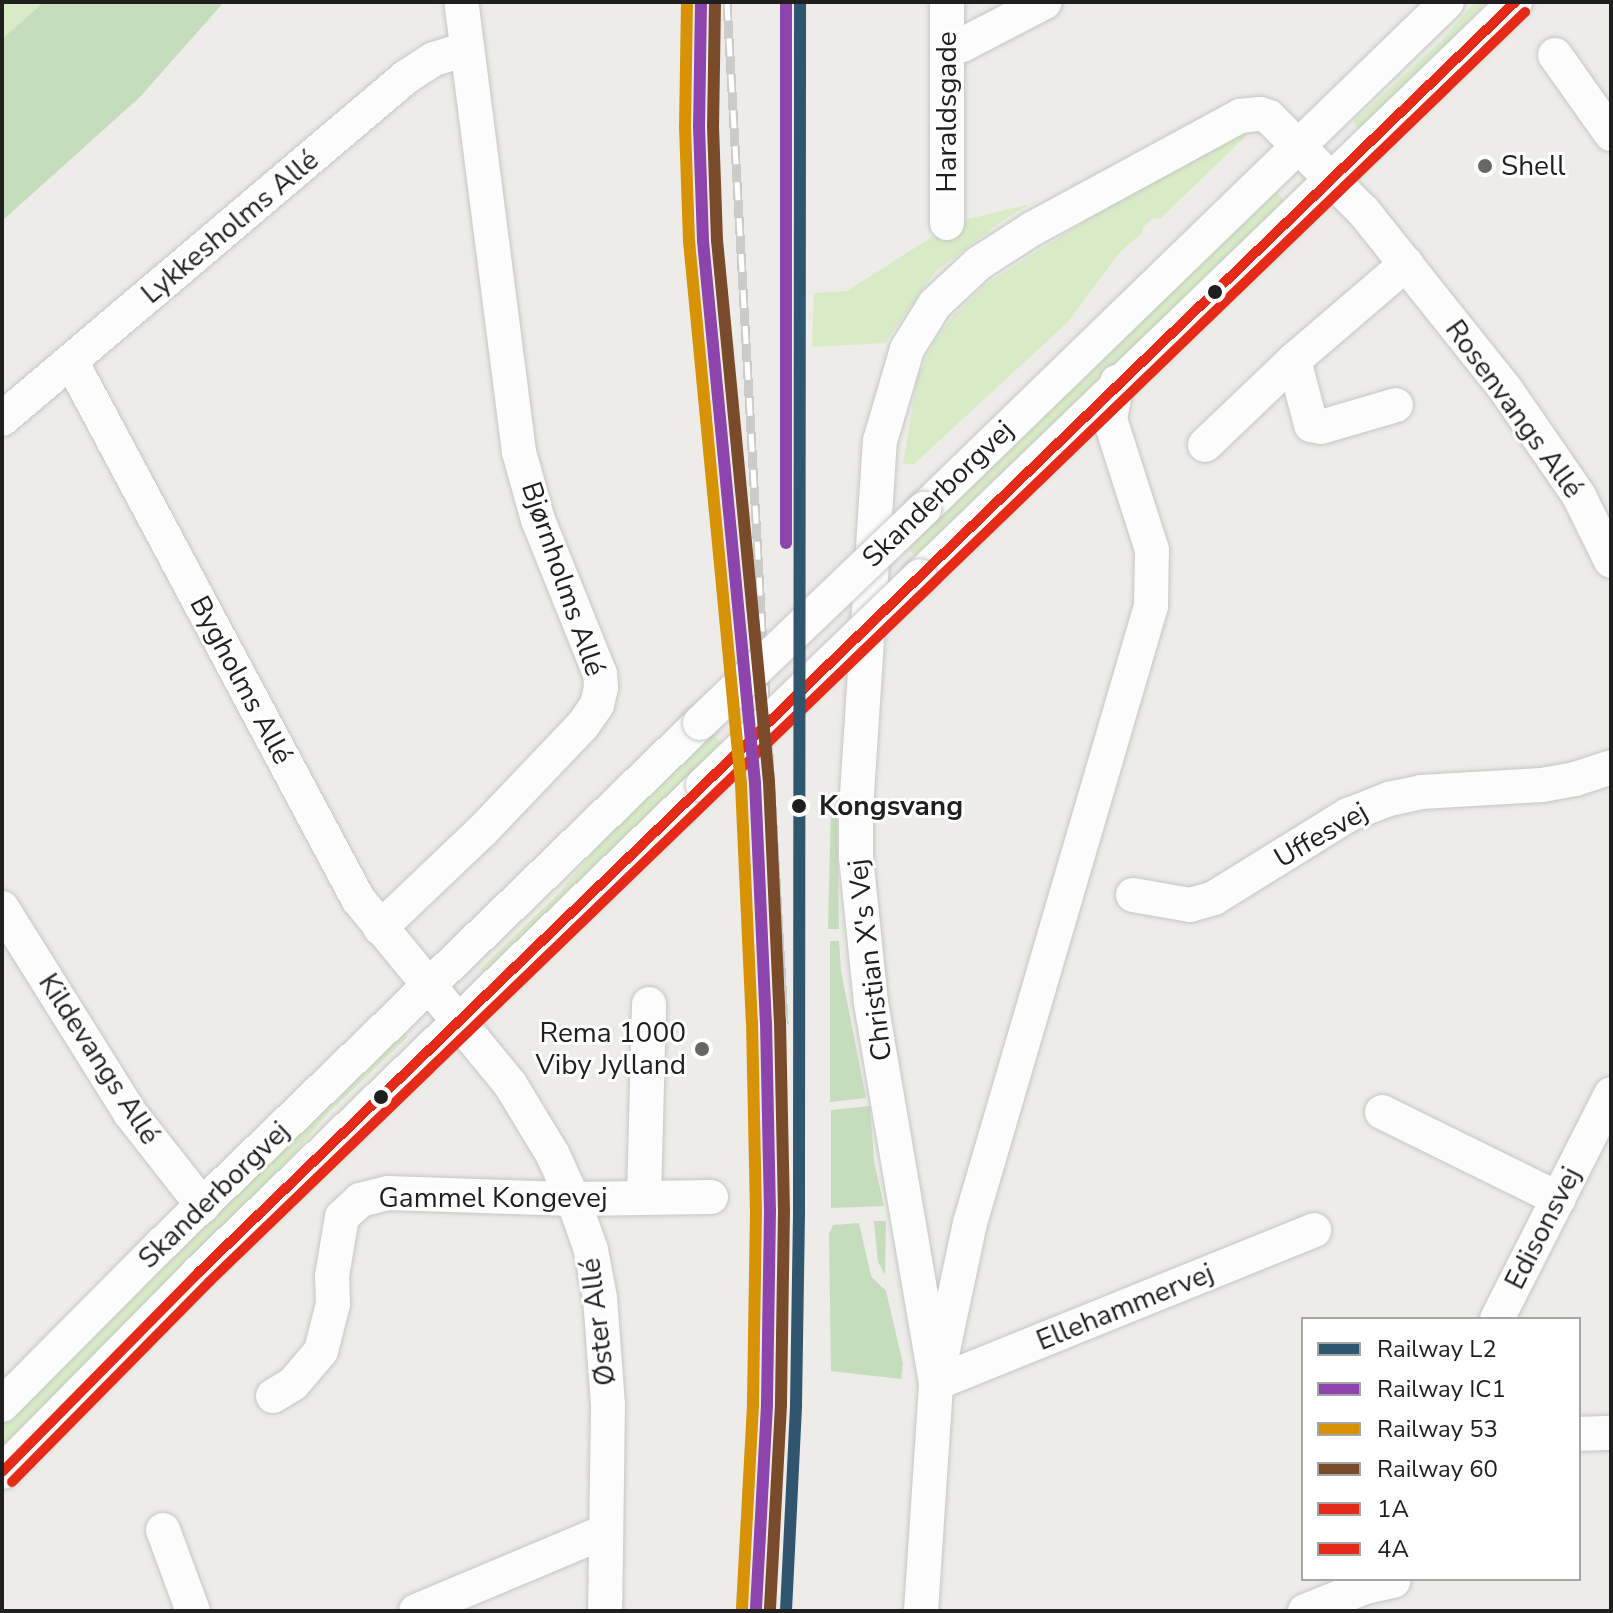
<!DOCTYPE html>
<meta charset="utf-8">
<style>
body{margin:0}
#map{position:relative;width:1613px;height:1613px;overflow:hidden;background:#edece8;font-family:"Nunito Sans",sans-serif}
div>[style]{position:absolute}
.grass>*{inset:0;background:#d8ebc6}
.forest>*{inset:0;background:#c6ddbd}
.roads{filter:drop-shadow(0 0 2px #c6c6c4) drop-shadow(0 0 2px #c6c6c4)}
.minor>*{height:34px;margin:-17px;padding:0 17px;transform-origin:17px;border-radius:17px;background:#fcfcfc}
.rail>*{height:9px;margin-top:-4.5px;transform-origin:0;background:repeating-linear-gradient(90deg,#fff 0 18px,#cbcbca 0 36px);box-sizing:border-box;border-block:2px solid #cbcbca}
.bridges{filter:drop-shadow(0 0 2px #c6c6c4) drop-shadow(0 0 2px #c6c6c4)}
.minor-bridge>*{height:34px;margin:-17px;padding:0 17px;transform-origin:17px;border-radius:17px;background:#fcfcfc}
.bus-1>*{height:10px;margin:-5px;padding:0 5px;transform-origin:5px;border-radius:5px;background:#e52b18}
.bus-2>*{height:10px;margin:-5px;padding:0 5px;transform-origin:5px;border-radius:5px;background:#e52b18}
.rail-1>*{height:12px;margin:-6px;padding:0 6px;transform-origin:6px;border-radius:6px;background:#30556e}
.rail-2>*{height:12px;margin:-6px;padding:0 6px;transform-origin:6px;border-radius:6px;background:#8e44ad}
.rail-3>*{height:12px;margin:-6px;padding:0 6px;transform-origin:6px;border-radius:6px;background:#d79205}
.rail-4>*{height:12px;margin:-6px;padding:0 6px;transform-origin:6px;border-radius:6px;background:#7a4b2a}
.dots>*{width:22px;height:22px;translate:-50% -50%;box-sizing:border-box;border:4px solid #fff;border-radius:50%}
span{translate:-50% -50%;white-space:nowrap;text-align:center;line-height:1.15;-webkit-text-stroke:6px #fff;paint-order:stroke}
.street-label{font-size:28px;color:#1f1f1f}
.poi-label{font-size:28px;color:#1f1f1f}
.left{translate:0 -50%;text-align:left}
.right{translate:-100% -50%;text-align:right}
.stop-label{font-size:28px;color:#1f1f1f;font-weight:700}
.frame{position:absolute;inset:0;border:4px solid #1f1f1f;pointer-events:none}
.legend{position:absolute;left:1301px;top:1317px;width:280px;height:264px;box-sizing:border-box;background:#fff;border:2px solid #a5a5a5;margin:0;padding:10px 14px;list-style:none;font-size:24px;color:#1f1f1f}
.legend li{display:flex;align-items:center;gap:16px;height:40px}
.legend b{width:40px;border:2px solid #a5a5a5}
</style>
<div id="map">
<div class="grass">
<i style="clip-path:polygon(2px 2px,103px 2px,2px 98px)"></i>
<i style="clip-path:polygon(1475px 2px,1486px 2px,1447px 45px,1358px 129px,1353px 122px,1442px 40px)"></i>
<i style="clip-path:polygon(1240px 134px,1248px 134px,1160px 219px,1153px 218px,1143px 227px,1142px 233px,1119px 253px,1068px 322px,914px 464px,903px 464px,917px 379px,932px 345px,953px 316px,986px 284px,1096px 214px)"></i>
<i style="clip-path:polygon(1275px 190px,1285px 201px,923px 553px,916px 556px,910px 551px,911px 539px)"></i>
<i style="clip-path:polygon(1030px 204px,1002px 221px,934px 273px,885px 343px,812px 347px,814px 293px,847px 291px,932px 237px,959px 233px,960px 221px)"></i>
<i style="clip-path:polygon(712px 733px,723px 745px,486px 975px,480px 969px,558px 894px,607px 835px)"></i>
<i style="clip-path:polygon(402px 1031px,408px 1037px,330px 1111px,259px 1195px,2px 1451px,2px 1425px,26px 1399px)"></i>
</div>
<div class="forest">
<i style="clip-path:polygon(44px 2px,224px 2px,140px 97px,2px 221px,2px 39px)"></i>
<i style="clip-path:polygon(831px 806px,837px 806px,839px 929px,828px 929px)"></i>
<i style="clip-path:polygon(830px 941px,839px 941px,841px 971px,866px 1098px,830px 1102px)"></i>
<i style="clip-path:polygon(870px 1106px,874px 1161px,884px 1206px,831px 1208px,831px 1110px)"></i>
<i style="clip-path:polygon(874px 1221px,886px 1221px,885px 1275px,878px 1262px)"></i>
<i style="clip-path:polygon(859px 1223px,871px 1276px,886px 1291px,903px 1364px,901px 1379px,831px 1371px,829px 1234px,833px 1225px)"></i>
</div>
<div class="roads">
<div class="minor">
<i style="left:947px;top:2px;width:221px;rotate:90deg"></i>
<i style="left:947px;top:47px;width:15px;rotate:-8deg"></i>
<i style="left:962px;top:45px;width:93px;rotate:-27.4deg"></i>
<i style="left:1555px;top:55px;width:97px;rotate:54.7deg"></i>
<i style="left:1294px;top:360px;width:67px;rotate:75.3deg"></i>
<i style="left:1311px;top:425px;width:10px;rotate:11deg"></i>
<i style="left:1321px;top:427px;width:78px;rotate:-16.3deg"></i>
<i style="left:71px;top:361px;width:610px;rotate:61.92deg"></i>
<i style="left:358px;top:899px;width:239px;rotate:50.6deg"></i>
<i style="left:510px;top:1084px;width:83px;rotate:58.8deg"></i>
<i style="left:553px;top:1155px;width:48px;rotate:65.6deg"></i>
<i style="left:573px;top:1199px;width:54px;rotate:70.6deg"></i>
<i style="left:591px;top:1250px;width:49px;rotate:79.4deg"></i>
<i style="left:600px;top:1298px;width:107px;rotate:85.7deg"></i>
<i style="left:608px;top:1405px;width:206px;rotate:90.8deg"></i>
<i style="left:2px;top:419px;width:529px;rotate:-40.25deg"></i>
<i style="left:406px;top:77px;width:33px;rotate:-33deg"></i>
<i style="left:434px;top:59px;width:34px;rotate:-17deg"></i>
<i style="left:1205px;top:445px;width:123px;rotate:-43.7deg"></i>
<i style="left:1294px;top:360px;width:148px;rotate:-40.6deg"></i>
<i style="left:924px;top:509px;width:728px;rotate:-44.11deg"></i>
<i style="left:920px;top:576px;width:827px;rotate:-43.97deg"></i>
<i style="left:1133px;top:895px;width:58px;rotate:10deg"></i>
<i style="left:1190px;top:905px;width:25px;rotate:-16deg"></i>
<i style="left:1214px;top:898px;width:158px;rotate:-31.8deg"></i>
<i style="left:1348px;top:815px;width:44px;rotate:-21.3deg"></i>
<i style="left:1389px;top:799px;width:33px;rotate:-12deg"></i>
<i style="left:1421px;top:792px;width:121px;rotate:-3.3deg"></i>
<i style="left:1542px;top:785px;width:34px;rotate:-10deg"></i>
<i style="left:1575px;top:779px;width:38px;rotate:-18deg"></i>
<i style="left:2px;top:908px;width:242px;rotate:58deg"></i>
<i style="left:130px;top:1113px;width:118px;rotate:51.9deg"></i>
<i style="left:380px;top:928px;width:142px;rotate:-43.6deg"></i>
<i style="left:483px;top:830px;width:145px;rotate:-46.4deg"></i>
<i style="left:583px;top:725px;width:24px;rotate:-55deg"></i>
<i style="left:597px;top:705px;width:18px;rotate:-77deg"></i>
<i style="left:601px;top:687px;width:13px;rotate:-94deg"></i>
<i style="left:600px;top:674px;width:166px;rotate:-111.9deg"></i>
<i style="left:538px;top:520px;width:71px;rotate:-105.6deg"></i>
<i style="left:519px;top:452px;width:454px;rotate:-97.3deg"></i>
<i style="left:1382px;top:1112px;width:197px;rotate:26.2deg"></i>
<i style="left:644px;top:1198px;width:194px;rotate:-88.5deg"></i>
<i style="left:1497px;top:1319px;width:252px;rotate:-63.1deg"></i>
<i style="left:936px;top:1383px;width:387px;rotate:-99.7deg"></i>
<i style="left:871px;top:1002px;width:145px;rotate:-95.9deg"></i>
<i style="left:856px;top:858px;width:48px;rotate:-90deg"></i>
<i style="left:856px;top:810px;width:370px;rotate:-86.3deg"></i>
<i style="left:880px;top:441px;width:96px;rotate:-73.6deg"></i>
<i style="left:907px;top:349px;width:53px;rotate:-58.1deg"></i>
<i style="left:935px;top:304px;width:60px;rotate:-43deg"></i>
<i style="left:979px;top:263px;width:63px;rotate:-32.7deg"></i>
<i style="left:1032px;top:229px;width:237px;rotate:-28.5deg"></i>
<i style="left:1240px;top:116px;width:20px;rotate:-6deg"></i>
<i style="left:1260px;top:114px;width:9px;rotate:18deg"></i>
<i style="left:1269px;top:117px;width:134px;rotate:45deg"></i>
<i style="left:1364px;top:212px;width:228px;rotate:51.4deg"></i>
<i style="left:1506px;top:390px;width:129px;rotate:55.4deg"></i>
<i style="left:1579px;top:496px;width:72px;rotate:63.8deg"></i>
<i style="left:936px;top:1383px;width:408px;rotate:-22deg"></i>
<i style="left:273px;top:1396px;width:23px;rotate:-31deg"></i>
<i style="left:293px;top:1384px;width:43px;rotate:-49.7deg"></i>
<i style="left:321px;top:1351px;width:49px;rotate:-75.7deg"></i>
<i style="left:333px;top:1304px;width:28px;rotate:-92deg"></i>
<i style="left:332px;top:1276px;width:60px;rotate:-80.4deg"></i>
<i style="left:342px;top:1217px;width:25px;rotate:-43deg"></i>
<i style="left:360px;top:1200px;width:29px;rotate:-14deg"></i>
<i style="left:388px;top:1193px;width:185px;rotate:1.9deg"></i>
<i style="left:573px;top:1199px;width:138px;rotate:-0.8deg"></i>
<i style="left:2px;top:1405px;width:228px;rotate:-45.2deg"></i>
<i style="left:163px;top:1243px;width:748px;rotate:-44.08deg"></i>
<i style="left:1579px;top:1434px;width:32px;rotate:-2deg"></i>
<i style="left:2px;top:1472px;width:281px;rotate:-45.4deg"></i>
<i style="left:199px;top:1272px;width:701px;rotate:-44.02deg"></i>
<i style="left:163px;top:1530px;width:86px;rotate:69.7deg"></i>
<i style="left:416px;top:1611px;width:206px;rotate:-22.8deg"></i>
<i style="left:921px;top:1611px;width:228px;rotate:-86.2deg"></i>
<i style="left:936px;top:1383px;width:164px;rotate:-78deg"></i>
<i style="left:970px;top:1223px;width:643px;rotate:-73.65deg"></i>
<i style="left:1151px;top:606px;width:56px;rotate:-89deg"></i>
<i style="left:1152px;top:550px;width:138px;rotate:-107.8deg"></i>
<i style="left:1110px;top:419px;width:38px;rotate:-79deg"></i>
<i style="left:1305px;top:1611px;width:65px;rotate:-21.8deg"></i>
<i style="left:1365px;top:1587px;width:29px;rotate:-12deg"></i>
</div>
</div>
<div class="rail">
<i style="left:727px;top:2px;width:1023px;rotate:86.8deg"></i>
</div>
<div class="bridges">
<div class="minor-bridge">
<i style="left:700px;top:723px;width:310px;rotate:-43.7deg"></i>
<i style="left:703px;top:785px;width:301px;rotate:-43.9deg"></i>
</div>
</div>
<div class="bus-1">
<i style="left:2px;top:1472px;width:281px;rotate:-45.4deg"></i>
<i style="left:199px;top:1272px;width:1829px;rotate:-43.98deg"></i>
</div>
<div class="bus-2">
<i style="left:12px;top:1482px;width:281px;rotate:-45.4deg"></i>
<i style="left:209px;top:1282px;width:1829px;rotate:-43.98deg"></i>
</div>
<div class="rail-1">
<i style="left:786px;top:1611px;width:206px;rotate:-87.2deg"></i>
<i style="left:796px;top:1405px;width:195px;rotate:-89.1deg"></i>
<i style="left:799px;top:1210px;width:1208px;rotate:-89.95deg"></i>
</div>
<div class="rail-2">
<i style="left:701px;top:2px;width:124px;rotate:90.9deg"></i>
<i style="left:699px;top:126px;width:115px;rotate:88deg"></i>
<i style="left:703px;top:241px;width:544px;rotate:84.52deg"></i>
<i style="left:755px;top:783px;width:239px;rotate:87.4deg"></i>
<i style="left:766px;top:1022px;width:188px;rotate:88.8deg"></i>
<i style="left:770px;top:1210px;width:195px;rotate:90.9deg"></i>
<i style="left:767px;top:1405px;width:206px;rotate:93.1deg"></i>
<i style="left:786px;top:2px;width:541px;rotate:90deg"></i>
</div>
<div class="rail-3">
<i style="left:687px;top:2px;width:124px;rotate:90.9deg"></i>
<i style="left:685px;top:126px;width:115px;rotate:88deg"></i>
<i style="left:689px;top:241px;width:545px;rotate:84.53deg"></i>
<i style="left:741px;top:784px;width:238px;rotate:87.4deg"></i>
<i style="left:752px;top:1022px;width:188px;rotate:88.8deg"></i>
<i style="left:756px;top:1210px;width:195px;rotate:90.9deg"></i>
<i style="left:753px;top:1405px;width:205px;rotate:93.1deg"></i>
</div>
<div class="rail-4">
<i style="left:715px;top:2px;width:124px;rotate:90.9deg"></i>
<i style="left:713px;top:126px;width:114px;rotate:88deg"></i>
<i style="left:717px;top:240px;width:544px;rotate:84.52deg"></i>
<i style="left:769px;top:782px;width:239px;rotate:87.4deg"></i>
<i style="left:780px;top:1021px;width:189px;rotate:88.8deg"></i>
<i style="left:784px;top:1210px;width:195px;rotate:90.9deg"></i>
<i style="left:781px;top:1405px;width:206px;rotate:93.1deg"></i>
</div>
<div class="dots">
<i style="left:1485px;top:166px;background:#676765"></i>
<i style="left:1215px;top:292px;background:#1f1f1f"></i>
<i style="left:799px;top:806px;background:#1f1f1f"></i>
<i style="left:702px;top:1049px;background:#676765"></i>
<i style="left:381px;top:1097px;background:#1f1f1f"></i>
</div>
<div class="street-label">
<span style="left:947px;top:112px;rotate:-90deg">Haraldsgade</span>
<span style="left:230px;top:227px;rotate:-40deg">Lykkesholms Allé</span>
<span style="left:1514px;top:409px;rotate:54deg">Rosenvangs Allé</span>
<span style="left:938px;top:494px;rotate:-44deg">Skanderborgvej</span>
<span style="left:563px;top:579px;rotate:71deg">Bjørnholms Allé</span>
<span style="left:241px;top:680px;rotate:62deg">Bygholms Allé</span>
<span style="left:1321px;top:835px;rotate:-30deg">Uffesvej</span>
<span style="left:870px;top:960px;rotate:-97deg">Christian X's Vej</span>
<span style="left:99px;top:1059px;rotate:57deg">Kildevangs Allé</span>
<span style="left:214px;top:1195px;rotate:-44deg">Skanderborgvej</span>
<span style="left:493px;top:1198px">Gammel Kongevej</span>
<span style="left:1543px;top:1228px;rotate:-63deg">Edisonsvej</span>
<span style="left:1125px;top:1307px;rotate:-22deg">Ellehammervej</span>
<span style="left:598px;top:1322px;rotate:-97deg">Øster Allé</span>
</div>
<div class="poi-label">
<span class="left" style="left:1501px;top:166px">Shell</span>
<span class="right" style="left:686px;top:1049px">Rema 1000<br>Viby Jylland</span>
</div>
<div class="stop-label">
<span class="left" style="left:819px;top:806px">Kongsvang</span>
</div>
<div class="frame"></div>
<ul class="legend">
<li><b style="height:10px;background:#30556e"></b>Railway L2</li>
<li><b style="height:10px;background:#8e44ad"></b>Railway IC1</li>
<li><b style="height:10px;background:#d79205"></b>Railway 53</li>
<li><b style="height:10px;background:#7a4b2a"></b>Railway 60</li>
<li><b style="height:10px;background:#e52b18"></b>1A</li>
<li><b style="height:10px;background:#e52b18"></b>4A</li>
</ul>
</div>
